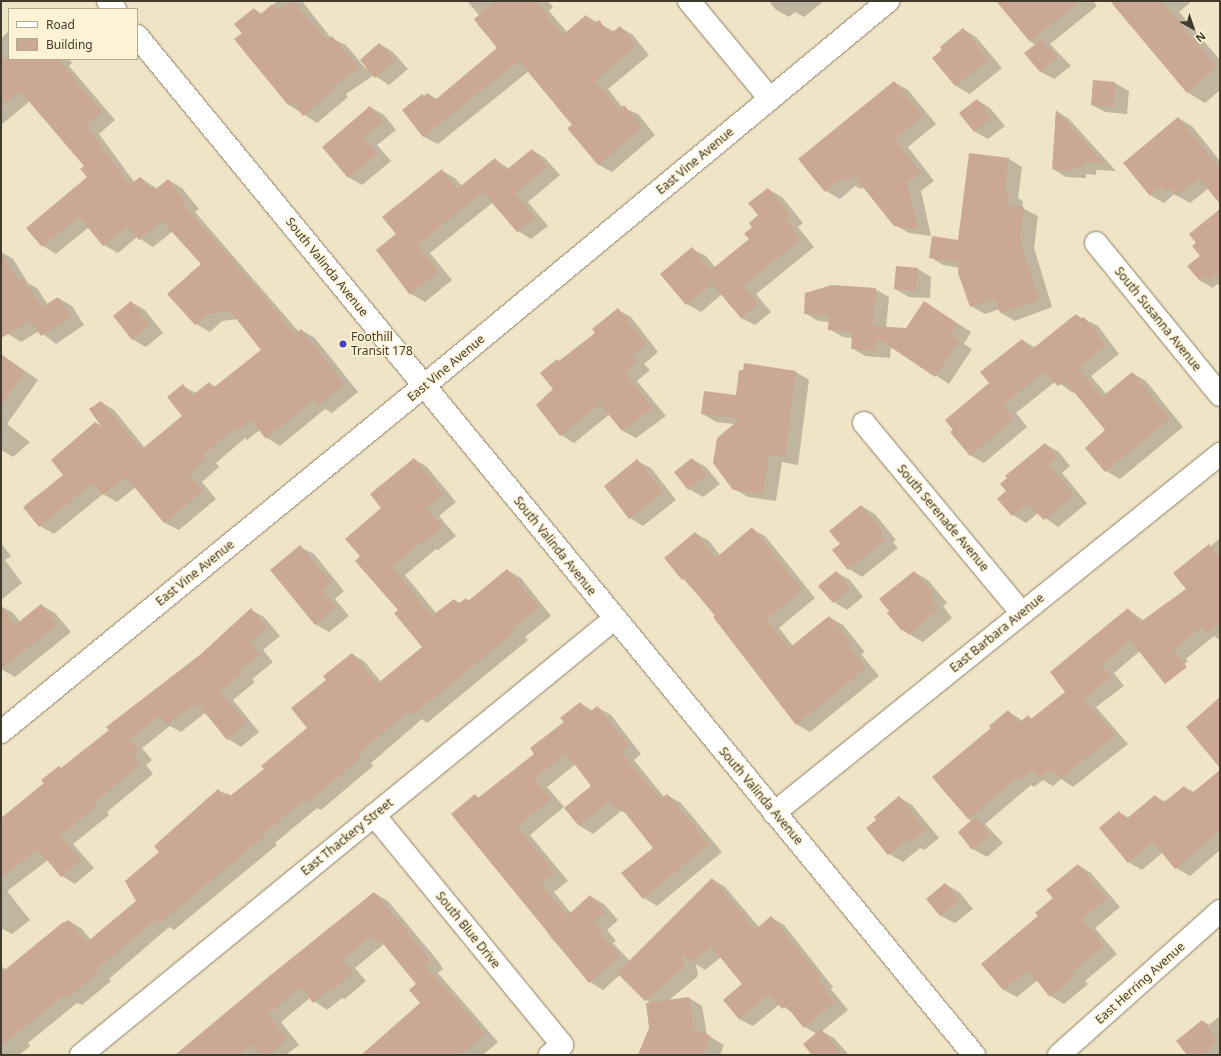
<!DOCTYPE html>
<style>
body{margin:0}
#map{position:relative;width:1221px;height:1056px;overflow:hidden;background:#f0e4c7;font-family:"Noto Sans",sans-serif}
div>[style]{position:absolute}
.shadow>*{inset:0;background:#0003}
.building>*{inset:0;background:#caa894}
.roads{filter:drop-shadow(0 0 1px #8c8167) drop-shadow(0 0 1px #8c8167)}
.minor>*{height:22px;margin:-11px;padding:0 11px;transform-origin:11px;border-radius:11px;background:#fff}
.tertiary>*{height:22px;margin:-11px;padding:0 11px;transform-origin:11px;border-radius:11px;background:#fff}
.secondary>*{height:22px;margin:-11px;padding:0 11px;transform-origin:11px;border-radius:11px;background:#fff}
.dots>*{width:11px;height:11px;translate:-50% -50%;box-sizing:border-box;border:2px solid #fdf2d4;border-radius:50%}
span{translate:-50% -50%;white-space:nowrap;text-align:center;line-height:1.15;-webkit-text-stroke:3px #fdf2d4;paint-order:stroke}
.street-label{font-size:12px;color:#403b2f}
.poi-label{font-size:12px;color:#403b2f}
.left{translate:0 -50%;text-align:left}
.frame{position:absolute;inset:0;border:2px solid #403b2f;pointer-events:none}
.legend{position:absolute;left:8px;top:8px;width:130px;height:52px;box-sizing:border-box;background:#fdf2d4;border:1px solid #b1a992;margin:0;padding:5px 7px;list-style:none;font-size:12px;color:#403b2f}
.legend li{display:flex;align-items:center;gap:8px;height:20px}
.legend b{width:20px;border:1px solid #b1a992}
.north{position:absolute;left:1173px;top:8px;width:40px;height:40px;-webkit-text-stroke:3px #fdf2d4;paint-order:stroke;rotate:140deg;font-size:11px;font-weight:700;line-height:16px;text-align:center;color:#403b2f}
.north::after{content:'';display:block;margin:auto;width:14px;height:18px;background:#403b2f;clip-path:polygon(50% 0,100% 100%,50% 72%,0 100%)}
</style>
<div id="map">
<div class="shadow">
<i style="clip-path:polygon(277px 1px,302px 1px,331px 38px,346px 45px,366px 69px,380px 44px,393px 52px,408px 69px,389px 85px,374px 75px,346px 94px,348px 97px,317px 123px,289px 105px,240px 45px,254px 9px,262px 14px)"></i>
<i style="clip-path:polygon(467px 1px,548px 1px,553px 7px,549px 11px,567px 32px,586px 16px,615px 32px,620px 27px,633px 35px,649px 55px,608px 89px,623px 108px,638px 114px,655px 135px,612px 172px,599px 165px,568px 129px,573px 125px,529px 71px,438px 144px,424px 137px,403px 110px,428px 94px,437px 99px,498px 48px,477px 24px,476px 19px,480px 16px)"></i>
<i style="clip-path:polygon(769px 1px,824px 1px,804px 17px,795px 12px,789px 17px,775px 9px)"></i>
<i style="clip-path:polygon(998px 1px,1093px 1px,1097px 6px,1050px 44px,1071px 66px,1054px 79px,1041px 72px,1026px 53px,1036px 45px,1031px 42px)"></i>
<i style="clip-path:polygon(1111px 1px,1192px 1px,1179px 12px,1220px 60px,1220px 90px,1205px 103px,1187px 92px)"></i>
<i style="clip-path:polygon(963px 29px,976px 37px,1002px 68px,970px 94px,956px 86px,933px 58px)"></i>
<i style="clip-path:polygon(9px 31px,9px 59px,69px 59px,72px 63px,69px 66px,115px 120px,99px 134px,135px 183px,141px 178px,157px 189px,168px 180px,182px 188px,199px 209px,195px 212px,299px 332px,301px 330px,315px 338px,358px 392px,332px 413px,325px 409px,280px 446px,267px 438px,260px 430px,247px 440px,245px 438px,216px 463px,219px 467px,202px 482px,216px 499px,179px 530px,165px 523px,136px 487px,117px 502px,103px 494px,54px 534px,40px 526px,64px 475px,103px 428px,101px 402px,114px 410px,145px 448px,183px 416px,183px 386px,196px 393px,209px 383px,216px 387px,262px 350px,238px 319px,222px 321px,210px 332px,196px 324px,168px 294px,202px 264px,173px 231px,153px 247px,137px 237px,118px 253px,104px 245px,89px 227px,56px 254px,43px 246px,88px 177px,86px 167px,30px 101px,1px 125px,1px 38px)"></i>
<i style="clip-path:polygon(1093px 81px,1115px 83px,1129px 91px,1127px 114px,1105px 112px,1092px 105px)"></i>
<i style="clip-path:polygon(894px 82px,908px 90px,936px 124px,908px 147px,934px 181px,921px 191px,931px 236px,909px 233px,895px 225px,864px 187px,861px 189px,855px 186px,840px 199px,826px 191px)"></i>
<i style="clip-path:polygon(977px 100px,990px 108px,1005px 126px,988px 139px,974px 131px)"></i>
<i style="clip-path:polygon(370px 107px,384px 115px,396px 130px,377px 145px,391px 161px,362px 185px,348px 177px)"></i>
<i style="clip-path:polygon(1056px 111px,1069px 119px,1116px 171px,1096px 170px,1096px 175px,1086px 174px,1086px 178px,1066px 177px,1053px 169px)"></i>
<i style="clip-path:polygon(1178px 118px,1192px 126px,1220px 161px,1220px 203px,1209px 188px,1190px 203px,1174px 194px,1164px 203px,1150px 195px)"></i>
<i style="clip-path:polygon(532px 150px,545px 158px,560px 175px,528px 202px,548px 226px,531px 239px,518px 231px,492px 203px,430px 253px,452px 280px,425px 302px,411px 294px,377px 250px,397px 235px,442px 171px,455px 178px,462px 186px,495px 159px,509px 169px)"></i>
<i style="clip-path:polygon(1009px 159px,1022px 167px,1018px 198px,1023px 201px,1022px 208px,1038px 216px,1034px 248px,1052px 307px,1015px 321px,1001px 313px,1000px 309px,985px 314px,971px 306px,960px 268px,943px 265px,930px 257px,959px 241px)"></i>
<i style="clip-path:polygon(768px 189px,782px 197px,803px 223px,798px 227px,814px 247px,756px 294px,771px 312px,755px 325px,741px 318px,722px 294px,701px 312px,687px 304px,662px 274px,692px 249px,706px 256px,715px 267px,751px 239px)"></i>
<i style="clip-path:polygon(1220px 210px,1220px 286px,1217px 284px,1213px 288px,1199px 280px,1202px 256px)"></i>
<i style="clip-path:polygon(1px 252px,13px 259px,28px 283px,37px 288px,48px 305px,58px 298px,72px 306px,84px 325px,56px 344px,39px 331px,21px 342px,8px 334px,1px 323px)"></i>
<i style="clip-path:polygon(918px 269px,931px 277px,930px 298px,909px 297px,895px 289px)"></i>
<i style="clip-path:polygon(875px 289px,889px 297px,886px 328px,906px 329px,937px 310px,971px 332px,964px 344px,972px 349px,949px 384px,891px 346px,890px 358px,865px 356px,852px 348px,853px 338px,843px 337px,829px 329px,830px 322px,818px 321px,805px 313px)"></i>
<i style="clip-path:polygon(131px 302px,145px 310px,163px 333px,146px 347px,132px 339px)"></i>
<i style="clip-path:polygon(618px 310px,631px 317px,658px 352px,644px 364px,650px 370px,637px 381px,666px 416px,636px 438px,623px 431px,610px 414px,574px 443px,561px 435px,537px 405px,554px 389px)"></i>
<i style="clip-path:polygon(1076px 315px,1098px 326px,1119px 354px,1091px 376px,1106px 394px,1132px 373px,1146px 381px,1183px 427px,1120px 479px,1106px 471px,1106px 430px,1075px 391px,1073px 393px,1056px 381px,1016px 413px,1027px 427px,984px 463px,970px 455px,991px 383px,1022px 340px,1036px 348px)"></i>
<i style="clip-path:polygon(1px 354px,38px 380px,7px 424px,30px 442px,13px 457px,1px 450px)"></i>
<i style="clip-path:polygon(796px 372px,809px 380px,798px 465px,782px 462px,776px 501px,748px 497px,734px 489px,735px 424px,716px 422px,703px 414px,737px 396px)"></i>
<i style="clip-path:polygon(1045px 444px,1059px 452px,1070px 466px,1062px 473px,1087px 503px,1058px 527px,1038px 513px,1026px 523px,1013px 515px,999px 499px)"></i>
<i style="clip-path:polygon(414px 459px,427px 467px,456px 502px,439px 516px,456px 536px,438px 550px,436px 549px,405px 575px,436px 613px,454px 600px,460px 603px,466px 599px,469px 601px,507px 570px,521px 578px,551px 616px,525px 637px,528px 640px,427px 723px,422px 719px,371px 763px,373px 766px,321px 810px,317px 808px,275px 843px,277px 845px,174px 930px,169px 927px,109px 979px,111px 981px,82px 1005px,77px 1003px,28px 1043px,30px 1046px,19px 1055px,1px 1055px,1px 966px,7px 970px,69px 921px,82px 929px,91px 940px,138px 901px,160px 852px,218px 790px,231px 796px,265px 769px,308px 728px,328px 680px,352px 654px,365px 662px,381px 682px,423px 647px,362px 556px,382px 508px)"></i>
<i style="clip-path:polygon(692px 459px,706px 467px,720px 484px,703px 497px,689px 489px,675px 473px)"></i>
<i style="clip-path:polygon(637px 461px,651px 468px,676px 500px,643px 526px,630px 518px)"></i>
<i style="clip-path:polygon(861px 506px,875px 514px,896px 540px,893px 542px,898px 548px,862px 577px,849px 569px,841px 544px)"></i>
<i style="clip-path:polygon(752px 529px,766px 537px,815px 598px,779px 628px,793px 646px,829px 617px,843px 625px,865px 652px,861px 654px,879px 676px,810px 732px,796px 724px,716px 616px,665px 558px,695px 533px,709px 541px,720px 555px)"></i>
<i style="clip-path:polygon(1220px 538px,1220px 640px,1214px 636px,1186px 659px,1188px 661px,1169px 678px,1140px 651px,1114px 673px,1124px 686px,1096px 707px,1128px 744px,1073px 787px,1061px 779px,1053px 786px,1043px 780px,1034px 787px,1031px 785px,985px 824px,1003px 843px,987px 857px,973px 849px,959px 832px,972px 821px,968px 819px,992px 728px,1008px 711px,1023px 721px,1029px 717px,1032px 719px,1067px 692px,1128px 609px,1144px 621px,1187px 589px,1211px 546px)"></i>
<i style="clip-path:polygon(1px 543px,11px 556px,5px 560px,22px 583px,1px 600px)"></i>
<i style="clip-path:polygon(300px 547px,314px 554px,344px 591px,335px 599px,349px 616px,329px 632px,315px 624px)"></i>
<i style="clip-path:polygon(836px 572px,850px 580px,863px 597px,847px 610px,834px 602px)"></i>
<i style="clip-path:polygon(914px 572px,928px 580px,947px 603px,943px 606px,952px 618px,923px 642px,902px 630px)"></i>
<i style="clip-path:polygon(41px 605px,55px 613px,71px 632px,15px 677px,1px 669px,1px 606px,13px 613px,20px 622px)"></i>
<i style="clip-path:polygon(251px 610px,264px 617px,280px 636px,263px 650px,273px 662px,252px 679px,255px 682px,233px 700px,259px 732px,241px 747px,228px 739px,205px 713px,181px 732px,170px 726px,142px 748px,152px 760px,146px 765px,153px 774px,107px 812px,109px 815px,73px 844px,94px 868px,75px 884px,62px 876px,48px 860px,7px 891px,30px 920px,12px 934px,1px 928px,1px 820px,45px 783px,59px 767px,62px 769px,202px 655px)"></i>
<i style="clip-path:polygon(580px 703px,593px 711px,597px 707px,611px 715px,641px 754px,634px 760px,664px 797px,667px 795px,681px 803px,722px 852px,657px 906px,644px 898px,654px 848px,627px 814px,621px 811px,593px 834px,580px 826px,566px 809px,593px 787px,576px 764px,547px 787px,564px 807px,530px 835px,568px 881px,554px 892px,571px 913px,590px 896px,604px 904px,618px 920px,607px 930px,616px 941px,613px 943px,630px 961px,712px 879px,725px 887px,759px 927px,771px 917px,784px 925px,833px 987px,831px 989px,848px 1010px,822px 1031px,834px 1038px,849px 1055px,814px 1055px,817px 1034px,805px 1027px,795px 1015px,780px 1004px,753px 1026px,739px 1019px,744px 985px,721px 957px,705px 970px,696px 964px,698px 976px,668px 1001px,689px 998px,702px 1006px,707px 1035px,724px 1045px,720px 1055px,638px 1055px,650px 1028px,650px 1003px,620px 975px,603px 990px,590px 982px,548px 934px,549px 932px,475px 795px,480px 798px,536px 754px)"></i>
<i style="clip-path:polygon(1220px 771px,1220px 850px,1190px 876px,1176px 868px,1163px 852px,1142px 870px,1128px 862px,1119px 812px,1129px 818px,1155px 796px,1166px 802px,1184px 787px,1194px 792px)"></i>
<i style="clip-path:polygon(899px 797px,912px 805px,939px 838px,924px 850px,920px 848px,903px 862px,889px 854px,878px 820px)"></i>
<i style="clip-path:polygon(1078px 865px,1091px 873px,1120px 907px,1095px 928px,1117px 954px,1085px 981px,1088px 984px,1064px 1004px,1051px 996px,1038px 980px,1017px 997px,1004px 990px,982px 964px,1039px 916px)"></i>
<i style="clip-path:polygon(945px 884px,959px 892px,973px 909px,955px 923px,941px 916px,927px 899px)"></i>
<i style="clip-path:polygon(374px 893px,388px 901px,438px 961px,443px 969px,438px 973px,498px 1042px,483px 1055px,365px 1055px,422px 1003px,417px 984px,384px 944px,355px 968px,366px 981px,345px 999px,342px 998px,327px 1010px,310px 998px,281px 1022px,299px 1045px,286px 1055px,176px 1055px)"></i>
<i style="clip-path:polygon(1220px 1016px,1220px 1055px,1188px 1055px,1203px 1021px,1209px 1025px)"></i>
</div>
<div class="building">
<i style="clip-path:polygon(293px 1px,327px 40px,332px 36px,359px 68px,333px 86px,335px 89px,303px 116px,292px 102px,288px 105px,234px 39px,242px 33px,234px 24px,254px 8px,260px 15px,272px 4px,276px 10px,279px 7px,281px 10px)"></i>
<i style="clip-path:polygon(496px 1px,535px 1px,563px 35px,586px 15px,594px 24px,599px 20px,610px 34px,620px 26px,636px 46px,595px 81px,619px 110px,624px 105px,642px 127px,598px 165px,567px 128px,572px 125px,519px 61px,423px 137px,402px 110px,422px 94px,424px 96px,428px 93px,434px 101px,497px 48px,474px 19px)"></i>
<i style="clip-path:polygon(996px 1px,1080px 1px,1030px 42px)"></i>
<i style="clip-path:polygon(1110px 1px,1161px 1px,1217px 67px,1187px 93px)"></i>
<i style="clip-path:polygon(963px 28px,989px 60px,955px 86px,932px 58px,942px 50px,940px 47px)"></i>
<i style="clip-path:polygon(1042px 39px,1058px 58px,1040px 72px,1024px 53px)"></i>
<i style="clip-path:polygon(379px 43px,395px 61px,375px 78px,360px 60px)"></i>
<i style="clip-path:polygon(1px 59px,58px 59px,102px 112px,86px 126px,130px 185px,140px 177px,150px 189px,154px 186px,156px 189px,168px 179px,186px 201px,182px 204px,263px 295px,294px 335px,301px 329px,345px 384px,318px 406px,313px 400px,266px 439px,251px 420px,233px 433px,231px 431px,203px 455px,206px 459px,189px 474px,203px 491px,164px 523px,126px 477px,103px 495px,93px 483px,39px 527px,23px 507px,63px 475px,51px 460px,95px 422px,101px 426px,89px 409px,101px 401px,141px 450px,182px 416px,167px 397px,183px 384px,192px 396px,209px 382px,213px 388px,261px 350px,230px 311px,208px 314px,195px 325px,167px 294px,201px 264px,162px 221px,139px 240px,127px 226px,103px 246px,79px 217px,42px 247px,26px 228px,87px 177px,80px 169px,84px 166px,20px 91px,1px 106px)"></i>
<i style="clip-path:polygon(1093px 80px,1115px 82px,1114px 107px,1091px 105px)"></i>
<i style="clip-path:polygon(894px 81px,923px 116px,895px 139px,921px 173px,907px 183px,918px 229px,894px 226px,854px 176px,847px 182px,843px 177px,825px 192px,798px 159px)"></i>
<i style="clip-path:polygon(977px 99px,992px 118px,974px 132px,959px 113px)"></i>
<i style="clip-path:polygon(370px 106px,383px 122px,364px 137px,378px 153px,348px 178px,322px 147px)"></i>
<i style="clip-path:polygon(1056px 110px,1104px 164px,1083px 162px,1083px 167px,1073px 167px,1072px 171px,1052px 169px)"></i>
<i style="clip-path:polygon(1178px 117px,1220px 169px,1220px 204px,1199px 178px,1176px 196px,1170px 188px,1166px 191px,1162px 186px,1150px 196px,1123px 163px)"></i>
<i style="clip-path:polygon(532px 149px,547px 167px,515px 193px,535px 218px,517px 232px,483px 192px,417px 245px,439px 272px,410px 295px,376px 250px,396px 234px,382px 217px,442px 169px,457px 189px,495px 158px,505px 171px)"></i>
<i style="clip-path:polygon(969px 153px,1009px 158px,1005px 192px,1009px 192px,1008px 205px,1024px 207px,1020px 240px,1039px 300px,1000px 313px,995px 298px,970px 307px,958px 273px,959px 262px,929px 258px,932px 236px,958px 240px)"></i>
<i style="clip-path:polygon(768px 188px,790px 215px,785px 219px,801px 239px,743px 286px,758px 304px,741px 318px,712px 284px,686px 305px,660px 274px,692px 247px,711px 270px,749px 239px,744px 234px,752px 227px,749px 223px,758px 215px,748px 203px)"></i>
<i style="clip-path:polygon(1220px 209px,1220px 279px,1216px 275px,1209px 281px,1205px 276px,1199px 280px,1187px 266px,1200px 256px,1192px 246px,1196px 243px,1189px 234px)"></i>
<i style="clip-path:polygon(1px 253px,19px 281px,23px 279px,42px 307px,58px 297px,71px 317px,41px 336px,31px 321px,1px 338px)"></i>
<i style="clip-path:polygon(896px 266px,918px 268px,916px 291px,894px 289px)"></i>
<i style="clip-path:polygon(832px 285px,876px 288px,873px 326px,906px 328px,924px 301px,958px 324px,951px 335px,959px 341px,935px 377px,877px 338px,876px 351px,851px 349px,852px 332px,828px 330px,829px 315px,804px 314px,805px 293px)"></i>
<i style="clip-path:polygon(131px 301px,150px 325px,132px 340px,113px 316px)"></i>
<i style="clip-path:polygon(618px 308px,646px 344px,631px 356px,637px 362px,625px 373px,653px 408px,622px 431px,600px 404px,560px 436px,536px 405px,553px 389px,540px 373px,557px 359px,559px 361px,595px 333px,592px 329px)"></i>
<i style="clip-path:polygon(1076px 314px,1081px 319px,1084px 317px,1106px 346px,1078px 368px,1102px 397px,1132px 372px,1170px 419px,1105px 472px,1085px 448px,1105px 430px,1065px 381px,1058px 386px,1044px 372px,1003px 405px,1014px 419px,970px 456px,950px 432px,953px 430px,945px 420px,989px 383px,980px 372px,1022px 339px,1031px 350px)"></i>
<i style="clip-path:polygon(1px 355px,25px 372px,1px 405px)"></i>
<i style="clip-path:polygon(744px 363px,796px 371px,785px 457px,769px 455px,763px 494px,733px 490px,713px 463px,717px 438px,740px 419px,701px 414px,704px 391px,736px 395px,739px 370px,743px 370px)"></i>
<i style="clip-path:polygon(1045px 443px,1057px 458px,1049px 465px,1074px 495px,1044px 520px,1027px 504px,1012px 516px,997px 499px,1006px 491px,1000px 484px,1007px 478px,1005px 476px)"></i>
<i style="clip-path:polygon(414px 458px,443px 494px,426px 508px,443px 527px,424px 543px,422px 541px,392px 567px,432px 616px,454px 599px,458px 604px,466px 598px,468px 601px,507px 569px,539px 608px,512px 629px,515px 632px,413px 715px,409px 711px,358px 754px,360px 758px,336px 779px,307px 803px,304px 800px,262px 835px,264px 837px,160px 923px,156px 919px,96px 970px,98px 973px,68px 998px,65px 995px,1px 1046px,1px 973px,62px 923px,69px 920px,87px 942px,136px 901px,125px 881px,159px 852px,154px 846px,218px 789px,224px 796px,228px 793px,230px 796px,264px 769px,261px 766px,307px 728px,291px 708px,326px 680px,323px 676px,352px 653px,377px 684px,422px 647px,394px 613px,398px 610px,355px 561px,360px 556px,345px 539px,381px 508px,370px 494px)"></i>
<i style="clip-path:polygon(692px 458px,707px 475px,688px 490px,674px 472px)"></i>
<i style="clip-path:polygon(637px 459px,663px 492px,629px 519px,604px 486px)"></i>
<i style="clip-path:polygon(861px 505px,883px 532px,880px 534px,885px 540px,848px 570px,832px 550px,840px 544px,829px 531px)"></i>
<i style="clip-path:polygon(752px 527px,802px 590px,766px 620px,789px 648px,829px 616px,852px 643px,848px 646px,866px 668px,796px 725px,713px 617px,715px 616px,685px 578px,682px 580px,664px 558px,695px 532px,716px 558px)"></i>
<i style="clip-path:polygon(1209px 544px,1220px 558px,1220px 623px,1207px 634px,1202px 627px,1173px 650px,1187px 667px,1165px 684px,1130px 640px,1101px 665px,1111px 677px,1084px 699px,1115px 736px,1059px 779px,1051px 769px,1039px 778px,1032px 770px,1020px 780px,1018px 777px,968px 819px,932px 777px,991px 728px,989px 726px,1008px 710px,1019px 723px,1028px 715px,1031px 719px,1065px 692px,1050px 672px,1128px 608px,1139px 623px,1186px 589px,1173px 573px)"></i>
<i style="clip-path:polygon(300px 545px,331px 583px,322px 590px,336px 607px,315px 625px,270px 570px)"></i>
<i style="clip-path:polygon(836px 571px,850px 589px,833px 603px,818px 586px)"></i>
<i style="clip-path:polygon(914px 571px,934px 595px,930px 598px,939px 609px,909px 635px,904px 629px,902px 631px,887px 613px,889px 611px,879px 599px)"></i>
<i style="clip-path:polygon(41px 604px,58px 624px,1px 669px,1px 606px,15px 625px)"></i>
<i style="clip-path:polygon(251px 608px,267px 628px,250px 642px,260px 654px,239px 671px,242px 674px,220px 692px,246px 723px,227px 740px,198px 704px,195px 708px,192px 705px,167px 725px,159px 716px,129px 740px,139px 752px,133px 757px,140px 765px,94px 803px,96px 807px,60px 836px,81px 860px,61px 877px,38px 849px,1px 878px,1px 818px,44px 783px,41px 780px,59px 766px,61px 768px,109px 730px,106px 727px,201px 654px)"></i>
<i style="clip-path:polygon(1220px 697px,1220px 768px,1186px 727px)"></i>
<i style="clip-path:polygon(580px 702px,589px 713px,597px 706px,629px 746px,621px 752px,660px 799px,667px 794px,709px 844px,643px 899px,621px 873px,653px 848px,621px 808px,618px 810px,610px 801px,579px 826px,564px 808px,591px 786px,566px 753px,534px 779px,551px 799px,517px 827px,555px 873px,541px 884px,567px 916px,590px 895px,605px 912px,594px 922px,603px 933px,600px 935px,620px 956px,589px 983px,451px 814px,475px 794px,478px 798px,534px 754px,530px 748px,564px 722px,560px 718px)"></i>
<i style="clip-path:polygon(1220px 770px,1220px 830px,1175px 869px,1153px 842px,1128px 863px,1099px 828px,1119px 811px,1126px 819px,1155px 795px,1163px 803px,1184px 786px,1191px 794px)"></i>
<i style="clip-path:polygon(899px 796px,926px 830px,910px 843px,907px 840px,888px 855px,866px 828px,876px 820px,874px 817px)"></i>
<i style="clip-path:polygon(975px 817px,990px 835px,972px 850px,958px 832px)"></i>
<i style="clip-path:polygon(1078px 864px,1107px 899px,1082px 919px,1104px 946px,1072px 972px,1075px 976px,1050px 997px,1028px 970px,1003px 990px,981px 964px,1038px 916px,1035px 913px,1053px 898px,1046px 890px)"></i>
<i style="clip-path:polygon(712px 878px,755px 930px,771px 916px,821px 978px,818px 981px,835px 1002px,804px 1028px,786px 1006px,782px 1009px,770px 994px,739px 1019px,723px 1000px,742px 984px,711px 946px,691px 963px,682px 952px,684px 968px,645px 1001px,617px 973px)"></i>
<i style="clip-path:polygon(945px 883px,960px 901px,940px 916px,926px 899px)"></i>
<i style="clip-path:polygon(374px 892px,424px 952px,430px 961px,425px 965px,485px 1034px,460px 1055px,361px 1055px,420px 1003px,409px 990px,416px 984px,380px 940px,377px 942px,372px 936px,342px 960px,353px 973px,330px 992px,329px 990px,313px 1003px,301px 987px,268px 1014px,287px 1038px,270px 1055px,260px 1055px,252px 1045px,239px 1055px,175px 1055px,267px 978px)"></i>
<i style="clip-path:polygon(689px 997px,694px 1029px,711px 1036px,703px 1055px,638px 1055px,649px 1028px,646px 1003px)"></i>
<i style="clip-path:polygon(1202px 1020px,1218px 1040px,1204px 1055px,1187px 1055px,1176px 1041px)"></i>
<i style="clip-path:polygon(821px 1029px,843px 1055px,812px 1055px,803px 1044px)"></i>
</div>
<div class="roads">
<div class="minor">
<i style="left:689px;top:1px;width:127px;rotate:50.4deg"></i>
<i style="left:1096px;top:243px;width:196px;rotate:50.8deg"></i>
<i style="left:864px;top:423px;width:247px;rotate:50.3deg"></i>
<i style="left:774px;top:813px;width:573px;rotate:-38.83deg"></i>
<i style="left:374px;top:815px;width:297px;rotate:50.7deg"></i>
<i style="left:562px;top:1045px;width:16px;rotate:140deg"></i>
<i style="left:81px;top:1055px;width:689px;rotate:-39.28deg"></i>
<i style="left:1059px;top:1055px;width:216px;rotate:-41.8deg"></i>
</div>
<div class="tertiary">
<i style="left:1px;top:732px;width:548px;rotate:-39.3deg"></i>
<i style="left:425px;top:385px;width:602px;rotate:-39.67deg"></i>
</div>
<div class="secondary">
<i style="left:108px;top:1px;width:11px;rotate:49deg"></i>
<i style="left:137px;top:36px;width:1319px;rotate:50.6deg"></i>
</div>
</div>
<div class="dots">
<i style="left:343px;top:344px;background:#4048bc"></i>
</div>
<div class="street-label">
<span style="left:695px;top:161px;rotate:-40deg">East Vine Avenue</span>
<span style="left:327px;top:267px;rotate:51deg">South Valinda Avenue</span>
<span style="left:1158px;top:319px;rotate:51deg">South Susanna Avenue</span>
<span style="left:446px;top:368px;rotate:-40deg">East Vine Avenue</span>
<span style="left:943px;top:518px;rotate:50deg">South Serenade Avenue</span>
<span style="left:555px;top:546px;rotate:51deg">South Valinda Avenue</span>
<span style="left:195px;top:573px;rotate:-39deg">East Vine Avenue</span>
<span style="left:997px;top:633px;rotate:-39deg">East Barbara Avenue</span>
<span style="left:761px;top:796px;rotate:50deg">South Valinda Avenue</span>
<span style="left:347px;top:837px;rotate:-39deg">East Thackery Street</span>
<span style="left:468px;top:930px;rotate:51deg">South Blue Drive</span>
<span style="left:1140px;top:983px;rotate:-42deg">East Herring Avenue</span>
</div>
<div class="poi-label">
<span class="left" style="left:351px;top:344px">Foothill<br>Transit 178</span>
</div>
<div class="frame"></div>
<ul class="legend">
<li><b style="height:5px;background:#fff"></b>Road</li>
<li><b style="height:11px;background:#caa894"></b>Building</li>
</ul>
<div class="north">N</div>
</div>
